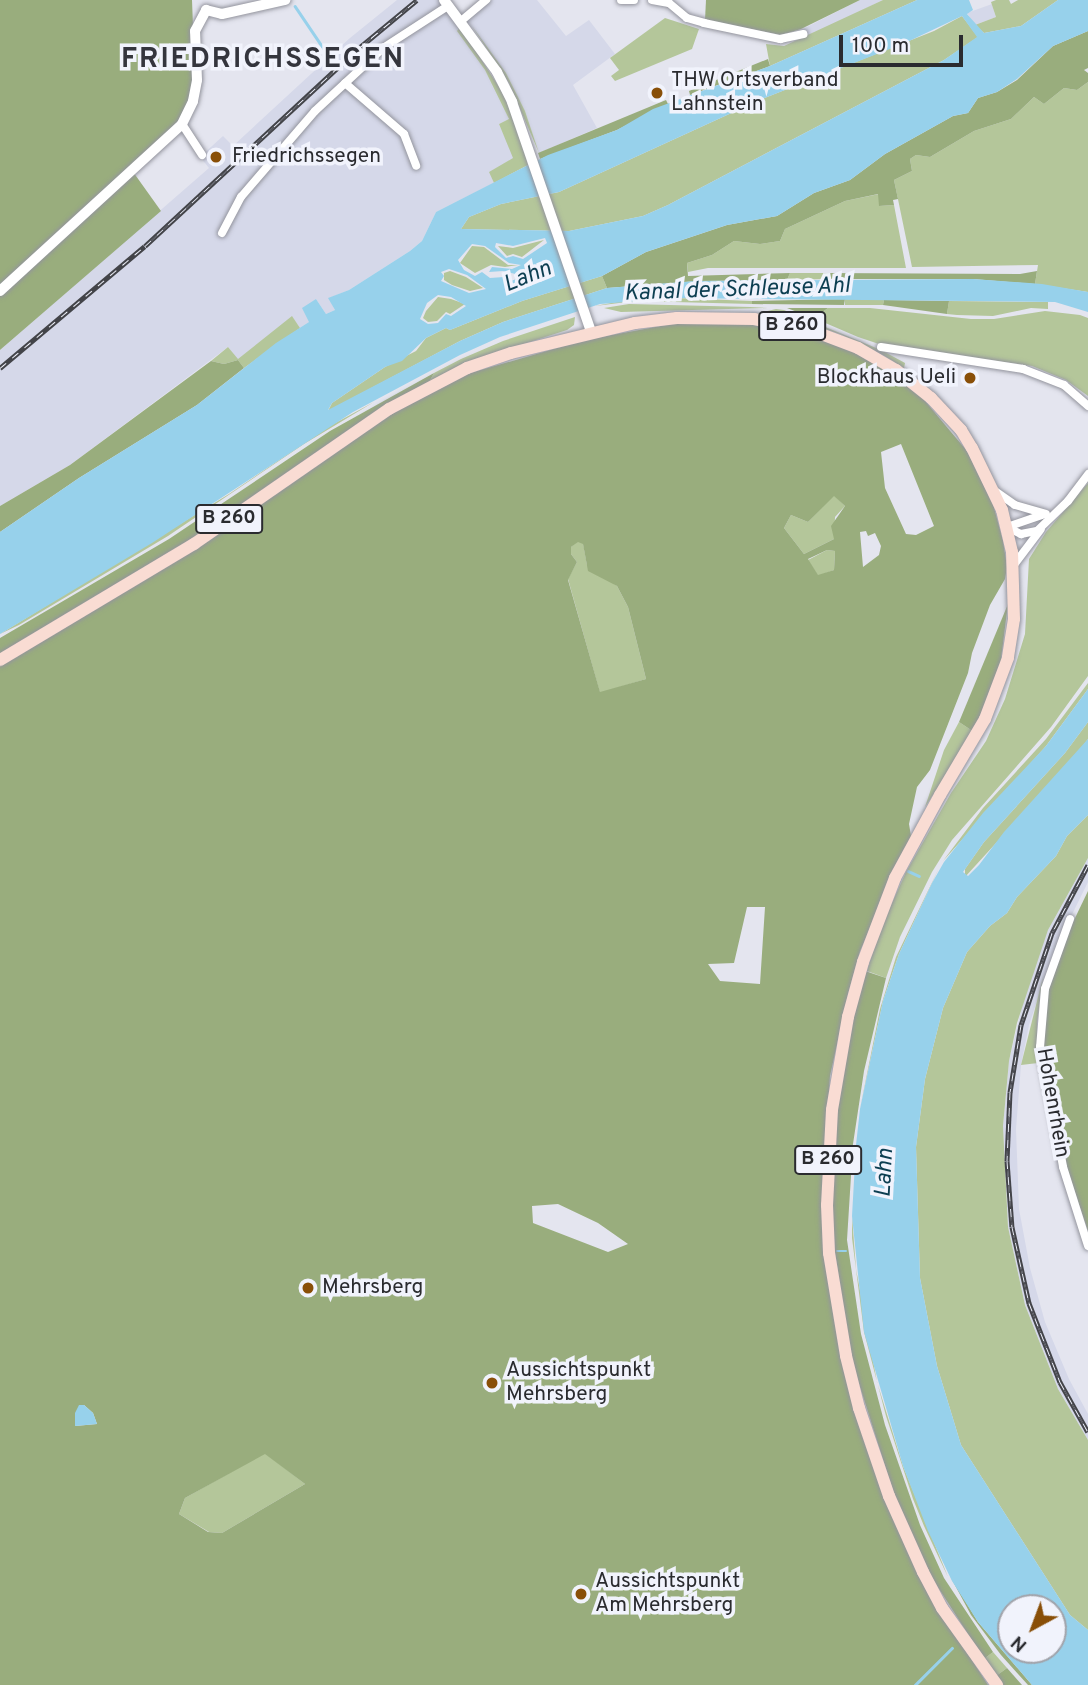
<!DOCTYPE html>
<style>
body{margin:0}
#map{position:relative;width:1088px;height:1685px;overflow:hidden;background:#e4e5ef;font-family:Overpass,sans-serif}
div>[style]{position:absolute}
.built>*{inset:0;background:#d5d8e9}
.green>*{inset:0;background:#b4c69a}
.forest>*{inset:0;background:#99ad7d}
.water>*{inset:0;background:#97d1eb}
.stream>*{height:2.5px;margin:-1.25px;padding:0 1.25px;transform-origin:1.25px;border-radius:1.25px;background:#97d1eb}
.roads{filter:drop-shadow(0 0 2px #93949d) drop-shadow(0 0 2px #93949d)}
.street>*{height:8px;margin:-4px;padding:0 4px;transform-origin:4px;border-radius:4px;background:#fff}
.secondary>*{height:10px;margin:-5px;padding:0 5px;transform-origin:5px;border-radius:5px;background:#fff}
.primary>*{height:12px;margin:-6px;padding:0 6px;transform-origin:6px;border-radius:6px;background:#f9dcd3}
.rail>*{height:5px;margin-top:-2.5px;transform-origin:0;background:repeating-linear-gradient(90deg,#f1f3fc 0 8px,#434449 0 16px);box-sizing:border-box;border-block:2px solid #434449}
.dots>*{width:19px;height:19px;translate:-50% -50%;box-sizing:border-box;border:4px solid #f1f3fc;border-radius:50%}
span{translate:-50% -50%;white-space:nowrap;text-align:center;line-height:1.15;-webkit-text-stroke:7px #f1f3fc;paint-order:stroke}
.shield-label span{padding:2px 5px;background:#f1f3fc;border:2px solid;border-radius:5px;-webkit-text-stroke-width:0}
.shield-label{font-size:19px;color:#2a2b2f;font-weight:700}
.poi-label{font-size:21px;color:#2a2b2f}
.left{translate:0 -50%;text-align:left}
.right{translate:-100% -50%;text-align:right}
.street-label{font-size:21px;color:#2a2b2f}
.water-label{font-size:23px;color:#0c3e51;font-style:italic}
.district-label{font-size:28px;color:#34353d;font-weight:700;letter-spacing:2px}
.north{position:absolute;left:997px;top:1594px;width:70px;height:70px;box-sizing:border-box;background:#f1f3fc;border:2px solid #a1a3aa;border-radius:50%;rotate:221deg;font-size:19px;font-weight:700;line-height:28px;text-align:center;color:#2a2b2f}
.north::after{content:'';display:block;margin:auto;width:24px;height:32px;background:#894f08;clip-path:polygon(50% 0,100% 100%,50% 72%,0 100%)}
.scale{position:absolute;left:839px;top:35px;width:124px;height:32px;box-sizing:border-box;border:4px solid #2a2b2f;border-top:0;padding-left:9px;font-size:21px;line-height:24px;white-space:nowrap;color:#2a2b2f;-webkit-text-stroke:5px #f1f3fc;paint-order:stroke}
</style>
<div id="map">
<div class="built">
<i style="clip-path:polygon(397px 0,438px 0,460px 27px,501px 98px,509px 120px,499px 124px,514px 158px,490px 172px,494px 183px,436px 212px,422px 241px,410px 251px,349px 290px,329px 298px,335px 310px,326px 314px,316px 299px,309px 322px,300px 328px,292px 317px,238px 360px,228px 347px,70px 465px,0 506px,0 350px,209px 168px,200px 157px,223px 136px,233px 146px,350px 38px)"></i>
<i style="clip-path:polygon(491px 0,537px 0,566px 36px,589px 20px,615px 54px,573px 85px,597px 128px,539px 153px,525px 111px,506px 73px,466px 20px)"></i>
<i style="clip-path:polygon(860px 0,883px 0,805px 38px,801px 30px)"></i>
<i style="clip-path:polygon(992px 4px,996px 17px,975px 25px,967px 13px)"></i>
<i style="clip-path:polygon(1088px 858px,1088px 882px,1052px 955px,1029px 1025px,1021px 1065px,1016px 1129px,1019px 1209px,1030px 1268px,1045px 1322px,1069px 1379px,1088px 1414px,1088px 1440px,1058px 1389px,1025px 1305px,1008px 1227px,1003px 1126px,1009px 1061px,1029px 978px,1048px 930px)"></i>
</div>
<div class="green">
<i style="clip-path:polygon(883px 0,917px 0,770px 66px,766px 44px,784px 46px)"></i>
<i style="clip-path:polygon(996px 0,1009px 0,1011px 4px,1018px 0,1058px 0,1021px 26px,984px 33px,975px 25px,996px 17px,991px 2px)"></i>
<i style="clip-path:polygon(962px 16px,978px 37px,944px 60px,668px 205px,643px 216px,569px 231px,461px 229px,469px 217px,501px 204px,559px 192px,762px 99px,934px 31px)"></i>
<i style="clip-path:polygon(665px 18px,699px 29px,692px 49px,615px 81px,611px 76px,619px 70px,610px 58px)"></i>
<i style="clip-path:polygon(472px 26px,506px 73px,525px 111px,539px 153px,509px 83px)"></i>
<i style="clip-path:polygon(460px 27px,501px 90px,520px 132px,528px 165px,494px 183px,489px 172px,513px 158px,499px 124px,509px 119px,485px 70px,457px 31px)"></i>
<i style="clip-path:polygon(1088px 82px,1088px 292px,1035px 284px,1038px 265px,912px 267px,894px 180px,912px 171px,910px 159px,916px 155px,930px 157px,974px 131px,1011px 119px,1034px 97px,1044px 104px,1064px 88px,1077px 90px)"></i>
<i style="clip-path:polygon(879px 194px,879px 206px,894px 205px,906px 268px,708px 268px,688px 272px,687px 263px,712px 255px,734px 241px,760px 244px,780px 241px,785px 229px,845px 201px)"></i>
<i style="clip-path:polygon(544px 240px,522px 257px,513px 254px,507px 256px,498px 246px,513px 248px)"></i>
<i style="clip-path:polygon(472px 246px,484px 247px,508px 265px,518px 265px,505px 267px,491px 265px,475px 273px,460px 263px)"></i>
<i style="clip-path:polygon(450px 271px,466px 277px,483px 288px,470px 291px,452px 285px,444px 280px,444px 273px)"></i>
<i style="clip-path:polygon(790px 273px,824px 273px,825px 279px,787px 280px)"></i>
<i style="clip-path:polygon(602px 276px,607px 288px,503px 322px,460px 341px,328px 411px,332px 403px,385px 367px,416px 351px,426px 338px,446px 328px,450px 330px,522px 301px)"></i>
<i style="clip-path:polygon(438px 297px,451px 299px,465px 304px,450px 314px,446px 312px,437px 321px,428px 322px,423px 318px,426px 311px)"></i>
<i style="clip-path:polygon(676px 298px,752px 301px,752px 304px,635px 301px,595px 306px,627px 300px)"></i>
<i style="clip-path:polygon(845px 299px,860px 299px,884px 300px,883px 305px,845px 305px)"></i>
<i style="clip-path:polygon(949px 301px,1048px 302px,1048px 309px,1031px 308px,993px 316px,957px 315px,947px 314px)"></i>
<i style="clip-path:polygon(629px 304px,750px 307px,768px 308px,621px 312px,604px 308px)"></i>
<i style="clip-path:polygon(828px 308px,870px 308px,971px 319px,994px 319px,1045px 311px,1080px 315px,1088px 318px,1088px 396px,1066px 380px,1032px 366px,885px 346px,858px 337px,823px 322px,821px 313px)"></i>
<i style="clip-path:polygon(776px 309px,784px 310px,881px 350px,905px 363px,904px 368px,880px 353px,840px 334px,807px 323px,755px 314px)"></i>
<i style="clip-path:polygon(292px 316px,300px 328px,244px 368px,238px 360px,224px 364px,211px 361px,228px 347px,238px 359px)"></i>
<i style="clip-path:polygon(575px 317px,574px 325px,567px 330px,477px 359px,428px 384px,434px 373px,461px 359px,503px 341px)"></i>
<i style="clip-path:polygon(374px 402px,304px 444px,168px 536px,19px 625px,0 634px,229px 494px,328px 427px)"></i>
<i style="clip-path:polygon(1088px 483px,1088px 676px,1051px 727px,952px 840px,932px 872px,900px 937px,886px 978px,867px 971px,880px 930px,906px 872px,951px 793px,986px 741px,1005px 699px,1025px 634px,1029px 559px,1046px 532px)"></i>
<i style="clip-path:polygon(834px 495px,845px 506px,835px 517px,834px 539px,804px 554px,784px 528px,791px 515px,808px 522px)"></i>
<i style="clip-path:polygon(578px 541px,583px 543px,587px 565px,617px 586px,628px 607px,646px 679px,600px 693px,568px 579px,577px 562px,571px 554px,571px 547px)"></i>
<i style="clip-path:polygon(827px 550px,835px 551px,834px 570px,818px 576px,808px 560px)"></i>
<i style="clip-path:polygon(1088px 683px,1088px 689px,1046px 746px,943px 861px,983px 808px,1046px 739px)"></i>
<i style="clip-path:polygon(959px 722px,974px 732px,925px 807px,944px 750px)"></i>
<i style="clip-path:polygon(1088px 722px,1088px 739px,1073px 759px,965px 877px,965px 869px,984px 842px,1065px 753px)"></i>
<i style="clip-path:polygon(1088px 815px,1088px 858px,1048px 930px,1017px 1023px,1009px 1061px,1003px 1126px,1008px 1227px,1025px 1305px,1058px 1389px,1088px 1440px,1088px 1630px,1070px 1615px,961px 1445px,937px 1366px,920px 1278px,916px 1147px,925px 1079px,943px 1008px,967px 952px,990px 926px,1007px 913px,1017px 897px,1056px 856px,1067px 836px)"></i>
<i style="clip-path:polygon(939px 868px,899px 954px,883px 1001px,860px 1109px,880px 1009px,896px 957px)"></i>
<i style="clip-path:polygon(1043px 977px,1037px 1023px,1038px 1063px,1021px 1065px)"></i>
<i style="clip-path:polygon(852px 1216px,856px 1269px,877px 1382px,903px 1466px,948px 1577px,924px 1526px,913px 1499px,886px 1416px,864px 1332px,852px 1238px)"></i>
<i style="clip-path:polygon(265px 1453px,305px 1484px,222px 1533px,209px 1532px,179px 1514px,185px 1498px)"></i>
<i style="clip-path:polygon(993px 1652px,1007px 1668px,996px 1676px,984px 1659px)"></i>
</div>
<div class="forest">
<i style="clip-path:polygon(0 0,192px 0,195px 78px,187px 106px,178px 121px,131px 169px,161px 211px,0 350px)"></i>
<i style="clip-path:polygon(706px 0,860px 0,801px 29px,781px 35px,705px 20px)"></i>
<i style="clip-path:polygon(1088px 31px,1088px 68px,1084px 70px,1088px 73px,1088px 82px,1077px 90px,1064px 88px,1044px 104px,1034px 97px,1011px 119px,974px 131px,930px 157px,916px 155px,910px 159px,912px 171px,894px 180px,898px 199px,893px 200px,894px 205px,879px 206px,878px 194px,845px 201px,785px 229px,780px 241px,760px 244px,734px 241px,712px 255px,687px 263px,688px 276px,790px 273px,787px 280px,697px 281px,607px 288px,602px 276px,646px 252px,727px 225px,777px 216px,814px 193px,850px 180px,885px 154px,953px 116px,968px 113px,978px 98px,997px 92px,1017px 80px,1053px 46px)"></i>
<i style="clip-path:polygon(768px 59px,770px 66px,690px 95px,689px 91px)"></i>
<i style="clip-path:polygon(666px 100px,668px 104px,617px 130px,540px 159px,538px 153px)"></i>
<i style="clip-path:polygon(1037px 271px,1035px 284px,973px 279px,825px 279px,824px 273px,1020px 274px)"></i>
<i style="clip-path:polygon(845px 299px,844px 305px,752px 304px,752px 301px)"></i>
<i style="clip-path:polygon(884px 300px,949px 301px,947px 314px,883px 305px)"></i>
<i style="clip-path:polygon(828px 308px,821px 313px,823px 322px,787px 308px)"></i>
<i style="clip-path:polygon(evenodd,677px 323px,751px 324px,811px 336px,853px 351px,887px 369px,920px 395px,967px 451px,993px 504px,1003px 541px,1007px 567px,1005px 579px,990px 605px,972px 653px,968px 673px,930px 770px,917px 787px,909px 824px,911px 836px,860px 951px,848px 994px,830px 1076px,822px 1198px,823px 1235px,884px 1498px,925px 1588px,988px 1685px,0 1685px,0 666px,390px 413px,467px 374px,585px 340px,677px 323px,901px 444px,934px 526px,916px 535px,906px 534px,885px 488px,881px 452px,901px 444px,677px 323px,834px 496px,845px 506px,831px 526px,834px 539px,804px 554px,784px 528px,791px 515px,808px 522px,834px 496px,677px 323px,866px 531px,868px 536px,875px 533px,881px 546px,879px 555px,863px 567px,860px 532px,866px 531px,677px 323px,578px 542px,583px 544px,588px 571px,617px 586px,628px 607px,646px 679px,600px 692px,568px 580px,577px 562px,571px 554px,571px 547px,578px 542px,677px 323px,827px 550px,835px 551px,834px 570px,818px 575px,808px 559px,827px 550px,677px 323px,747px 907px,765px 907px,760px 984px,720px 981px,708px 964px,734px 963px,747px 907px,677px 323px,558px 1204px,598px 1223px,628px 1244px,608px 1252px,533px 1223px,532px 1206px,558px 1204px,677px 323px,84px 1405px,93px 1413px,97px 1424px,75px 1426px,84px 1405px,677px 323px,265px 1454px,305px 1484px,222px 1533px,208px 1532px,179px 1514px,185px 1498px,265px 1454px)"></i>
<i style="clip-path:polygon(238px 360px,244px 368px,197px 405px,79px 478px,0 532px,0 506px,70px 465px,211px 361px,224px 364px)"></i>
<i style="clip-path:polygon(434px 373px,428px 384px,179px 549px,0 655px,0 638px,169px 539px,330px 431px)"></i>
<i style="clip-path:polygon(1008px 604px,1000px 667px,974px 732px,959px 722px)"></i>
<i style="clip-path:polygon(1088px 891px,1088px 1231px,1066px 1166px,1043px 1044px,1047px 992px,1064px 941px)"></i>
<i style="clip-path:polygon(865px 971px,886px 978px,864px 1071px,853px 1144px,847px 1240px,861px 1334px,885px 1425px,920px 1525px,944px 1578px,993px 1652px,984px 1659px,927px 1570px,894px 1494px,850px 1355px,835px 1251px,832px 1205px,836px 1110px,853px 1017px)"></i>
<i style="clip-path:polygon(950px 1576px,978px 1622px,1032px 1685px,1028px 1685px,1001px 1655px,971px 1615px)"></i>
<i style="clip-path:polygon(1007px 1668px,1022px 1685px,1003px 1685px,996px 1676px)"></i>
</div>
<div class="water">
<i style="clip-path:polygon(evenodd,917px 0,969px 0,973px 10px,967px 14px,984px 33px,1021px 26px,1058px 0,1088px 0,1088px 31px,1053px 46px,1017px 79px,997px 92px,978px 98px,968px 113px,953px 116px,885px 154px,850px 180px,814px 193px,777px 216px,727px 225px,646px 252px,602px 276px,522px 301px,450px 330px,446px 328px,426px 338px,402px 361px,385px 367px,332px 403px,328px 410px,460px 341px,503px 322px,607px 288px,697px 281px,973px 279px,1042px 284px,1088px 292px,1088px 312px,1055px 302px,676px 298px,600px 304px,500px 337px,460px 355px,353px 412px,152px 543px,0 634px,0 532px,79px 478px,197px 405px,276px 343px,309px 322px,302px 308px,316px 299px,326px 314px,335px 310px,328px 298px,349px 290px,410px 251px,422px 241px,436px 212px,548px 155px,617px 130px,653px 109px,770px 66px,917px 0,962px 16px,977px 37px,944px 60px,668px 205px,643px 216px,569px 231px,461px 229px,469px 217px,501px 204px,559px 192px,762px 99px,905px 43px,962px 16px,917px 0,545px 238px,547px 243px,523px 259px,513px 256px,506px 258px,495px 247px,496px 243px,513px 246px,545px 238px,917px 0,472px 244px,485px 246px,509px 263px,521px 265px,512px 269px,492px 267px,489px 272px,503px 271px,524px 276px,511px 281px,504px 277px,490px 278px,482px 272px,475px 276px,464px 270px,458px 260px,472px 244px,917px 0,449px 269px,467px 275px,486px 289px,469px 293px,441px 281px,444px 276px,441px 272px,449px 269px,917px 0,438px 295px,451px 297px,466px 306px,451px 316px,446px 314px,438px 323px,428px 324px,420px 319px,427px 303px,438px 295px)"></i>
<i style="clip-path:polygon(evenodd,1088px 689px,1088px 722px,1065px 753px,984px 842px,963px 872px,968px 876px,979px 865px,1004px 832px,1088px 739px,1088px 815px,1067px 836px,1056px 856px,1017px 897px,1007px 913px,990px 926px,967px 952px,943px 1008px,925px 1079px,916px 1147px,920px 1278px,937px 1366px,961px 1445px,1070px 1615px,1088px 1630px,1088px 1685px,1032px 1685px,978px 1622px,952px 1581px,928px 1531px,903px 1466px,864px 1332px,852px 1216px,856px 1145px,860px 1109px,883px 1001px,899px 954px,932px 883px,944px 862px,983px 813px,1046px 746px,1088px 689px,1011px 1608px,1053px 1608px,1053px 1650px,1011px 1650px,1011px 1608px)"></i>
<i style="clip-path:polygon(79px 1405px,84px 1405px,93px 1413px,97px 1424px,75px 1426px,75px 1413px)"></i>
</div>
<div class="stream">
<i style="left:295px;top:6px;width:55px;rotate:56deg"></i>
<i style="left:908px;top:871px;width:12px;rotate:24deg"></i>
<i style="left:837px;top:1251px;width:9px"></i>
<i style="left:915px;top:1685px;width:52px;rotate:-45deg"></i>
</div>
<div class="roads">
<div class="street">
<i style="left:621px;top:0;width:13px"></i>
<i style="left:652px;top:0;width:17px;rotate:10deg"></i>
<i style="left:669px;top:3px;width:23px;rotate:40deg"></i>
<i style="left:687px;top:18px;width:18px;rotate:16deg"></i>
<i style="left:704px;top:23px;width:78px;rotate:11.9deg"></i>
<i style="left:780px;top:39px;width:24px;rotate:-12deg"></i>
<i style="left:461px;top:21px;width:33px;rotate:-40deg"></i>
<i style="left:345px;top:83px;width:78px;rotate:40.8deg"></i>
<i style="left:404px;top:134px;width:34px;rotate:69deg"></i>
<i style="left:182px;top:124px;width:37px;rotate:57deg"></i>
<i style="left:222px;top:233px;width:41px;rotate:-62.2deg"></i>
<i style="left:241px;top:197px;width:113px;rotate:-49.3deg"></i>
<i style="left:315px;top:111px;width:93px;rotate:-42.8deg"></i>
<i style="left:383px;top:48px;width:77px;rotate:-32.9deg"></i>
<i style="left:881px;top:347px;width:144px;rotate:8.8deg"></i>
<i style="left:1023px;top:369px;width:44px;rotate:21.3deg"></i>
<i style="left:1064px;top:385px;width:32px;rotate:41deg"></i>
<i style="left:995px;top:491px;width:24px;rotate:35deg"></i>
<i style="left:1015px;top:505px;width:32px;rotate:16deg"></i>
<i style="left:1007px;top:527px;width:16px;rotate:27deg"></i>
<i style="left:1021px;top:534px;width:16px;rotate:-11deg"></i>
<i style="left:1037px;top:531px;width:43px;rotate:-44.1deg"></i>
<i style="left:1068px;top:501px;width:34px;rotate:-53deg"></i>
<i style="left:1007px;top:527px;width:37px;rotate:-19deg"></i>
<i style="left:1013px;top:566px;width:46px;rotate:-52.9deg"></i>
<i style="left:1070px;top:919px;width:74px;rotate:109.7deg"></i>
<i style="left:1045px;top:989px;width:58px;rotate:94.9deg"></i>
<i style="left:1040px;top:1047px;width:122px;rotate:79.1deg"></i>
<i style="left:1063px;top:1167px;width:83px;rotate:72.4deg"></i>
</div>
<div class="secondary">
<i style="left:444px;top:0;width:89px;rotate:53.6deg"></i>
<i style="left:497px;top:72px;width:34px;rotate:63deg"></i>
<i style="left:512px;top:102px;width:242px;rotate:71deg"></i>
<i style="left:206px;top:10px;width:16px;rotate:14deg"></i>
<i style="left:222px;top:14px;width:65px;rotate:-12.5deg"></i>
<i style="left:0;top:291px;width:247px;rotate:-42.5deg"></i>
<i style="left:182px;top:124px;width:25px;rotate:-64deg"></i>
<i style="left:193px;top:101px;width:21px;rotate:-79deg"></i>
<i style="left:197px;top:80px;width:49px;rotate:-92.3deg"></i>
<i style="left:195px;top:31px;width:24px;rotate:-62deg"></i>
</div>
<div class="primary">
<i style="left:0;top:660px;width:226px;rotate:-30.9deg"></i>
<i style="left:194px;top:544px;width:237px;rotate:-34.7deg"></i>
<i style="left:389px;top:409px;width:88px;rotate:-27.7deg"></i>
<i style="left:467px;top:368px;width:46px;rotate:-18.8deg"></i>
<i style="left:511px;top:353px;width:128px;rotate:-13.6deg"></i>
<i style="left:635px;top:323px;width:42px;rotate:-6.8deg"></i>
<i style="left:677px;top:318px;width:77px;rotate:0.7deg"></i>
<i style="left:754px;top:319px;width:60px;rotate:11.5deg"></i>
<i style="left:813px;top:331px;width:48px;rotate:20.7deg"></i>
<i style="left:858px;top:348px;width:44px;rotate:30.1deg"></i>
<i style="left:896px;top:370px;width:45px;rotate:38.7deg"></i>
<i style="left:931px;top:398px;width:44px;rotate:46.8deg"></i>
<i style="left:961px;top:430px;width:21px;rotate:59deg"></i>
<i style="left:972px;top:448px;width:69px;rotate:64.2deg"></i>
<i style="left:1002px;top:510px;width:43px;rotate:76.6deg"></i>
<i style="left:1012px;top:552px;width:67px;rotate:88.3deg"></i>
<i style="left:1014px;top:619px;width:39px;rotate:99deg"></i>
<i style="left:1008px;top:658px;width:65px;rotate:110.7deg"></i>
<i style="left:985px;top:719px;width:88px;rotate:120.6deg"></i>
<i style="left:940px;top:795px;width:94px;rotate:118.5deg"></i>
<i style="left:895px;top:878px;width:90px;rotate:110.9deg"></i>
<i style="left:863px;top:962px;width:57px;rotate:105.3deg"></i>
<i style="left:848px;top:1017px;width:94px;rotate:99.8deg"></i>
<i style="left:832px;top:1110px;width:95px;rotate:93deg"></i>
<i style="left:827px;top:1205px;width:48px;rotate:87.6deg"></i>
<i style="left:829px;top:1253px;width:104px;rotate:80.6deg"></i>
<i style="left:846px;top:1356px;width:54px;rotate:76deg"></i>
<i style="left:859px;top:1408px;width:93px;rotate:71.2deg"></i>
<i style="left:889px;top:1496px;width:83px;rotate:65.9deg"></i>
<i style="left:923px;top:1572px;width:41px;rotate:62.2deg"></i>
<i style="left:942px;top:1608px;width:95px;rotate:54.5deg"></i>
</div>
</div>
<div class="rail">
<i style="left:0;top:368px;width:189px;rotate:-40.1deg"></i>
<i style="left:145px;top:246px;width:292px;rotate:-42.8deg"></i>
<i style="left:359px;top:48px;width:75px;rotate:-39.6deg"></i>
<i style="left:1088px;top:865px;width:77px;rotate:117.9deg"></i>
<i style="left:1052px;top:933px;width:97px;rotate:108.6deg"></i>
<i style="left:1021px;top:1025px;width:68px;rotate:99.3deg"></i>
<i style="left:1010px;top:1092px;width:69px;rotate:92.5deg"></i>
<i style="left:1007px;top:1161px;width:66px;rotate:85.7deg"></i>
<i style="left:1012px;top:1227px;width:78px;rotate:77.4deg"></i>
<i style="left:1029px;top:1303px;width:85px;rotate:68.6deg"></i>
<i style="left:1060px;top:1382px;width:57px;rotate:60.8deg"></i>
</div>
<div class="dots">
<i style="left:657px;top:93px;background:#894f08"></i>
<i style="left:216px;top:157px;background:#894f08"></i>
<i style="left:970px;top:378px;background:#894f08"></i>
<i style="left:308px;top:1288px;background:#894f08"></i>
<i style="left:492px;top:1383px;background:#894f08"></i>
<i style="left:581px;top:1594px;background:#894f08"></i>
</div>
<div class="shield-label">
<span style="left:792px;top:326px">B 260</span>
<span style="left:229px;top:519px">B 260</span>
<span style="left:828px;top:1160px">B 260</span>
</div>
<div class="poi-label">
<span class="left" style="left:671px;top:93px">THW Ortsverband<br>Lahnstein</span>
<span class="left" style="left:232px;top:157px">Friedrichssegen</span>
<span class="right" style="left:956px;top:378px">Blockhaus Ueli</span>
<span class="left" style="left:322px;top:1288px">Mehrsberg</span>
<span class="left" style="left:506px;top:1383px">Aussichtspunkt<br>Mehrsberg</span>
<span class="left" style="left:595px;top:1594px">Aussichtspunkt<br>Am Mehrsberg</span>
</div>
<div class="street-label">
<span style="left:1052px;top:1103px;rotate:80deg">Hohenrhein</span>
</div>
<div class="water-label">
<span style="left:528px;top:278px;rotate:-22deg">Lahn</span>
<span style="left:737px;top:291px;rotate:-2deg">Kanal der Schleuse Ahl</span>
<span style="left:886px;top:1173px;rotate:-87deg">Lahn</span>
</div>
<div class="district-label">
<span style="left:263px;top:60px">FRIEDRICHSSEGEN</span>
</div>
<div class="north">N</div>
<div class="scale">100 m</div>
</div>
